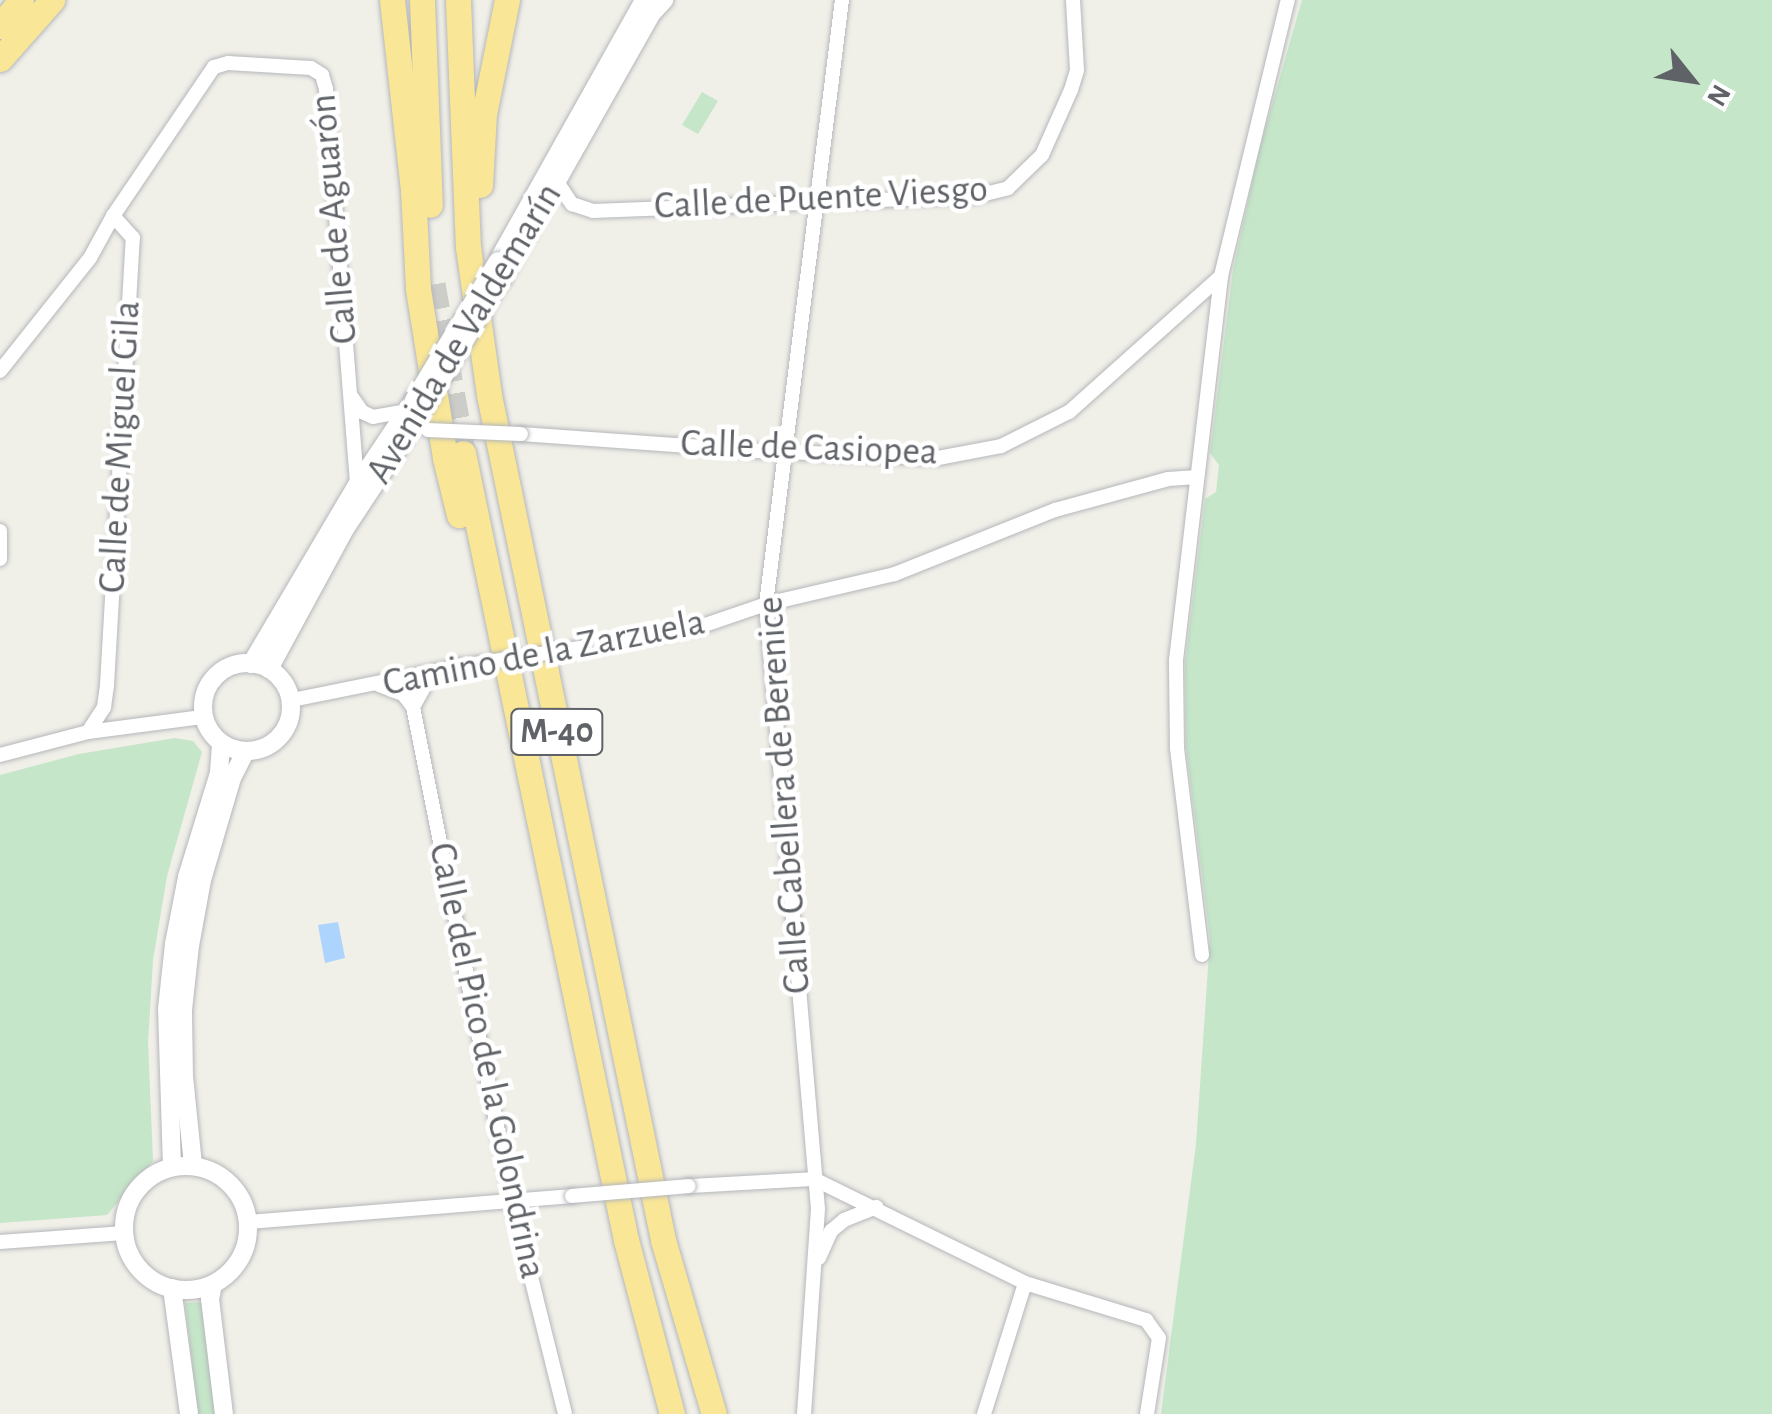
<!DOCTYPE html>
<meta charset="utf-8">
<style>
body{margin:0}
#map{position:relative;width:1772px;height:1414px;overflow:hidden;background:#f0efe8;font-family:"Alegreya Sans",sans-serif}
div>[style]{position:absolute}
.green>*{inset:0;background:#c5e6c8}
.water>*{inset:0;background:#acd4fc}
.motorway-tunnel>*{height:25px;margin-top:-12.5px;transform-origin:0;background:repeating-linear-gradient(90deg,#ccccc8 0 25px,transparent 0 37px)}
.roads{filter:drop-shadow(0 0 2px #b5b7bb) drop-shadow(0 0 2px #b5b7bb)}
.minor>*{height:14px;margin:-7px;padding:0 7px;transform-origin:7px;border-radius:7px;background:#fff}
.tertiary>*{height:18px;margin:-9px;padding:0 9px;transform-origin:9px;border-radius:9px;background:#fff}
.tertiary>.ring{margin:-9px;padding:0;box-sizing:content-box;background:none;border:18px solid #fff;border-radius:50%}
.motorway>*{height:25px;margin:-12.5px;padding:0 12.5px;transform-origin:12.5px;border-radius:12.5px;background:#f9e696}
.bridges{filter:drop-shadow(0 0 2px #b5b7bb) drop-shadow(0 0 2px #b5b7bb)}
.minor-bridge>*{height:14px;margin:-7px;padding:0 7px;transform-origin:7px;border-radius:7px;background:#fff}
.tertiary-bridge>*{height:18px;margin:-9px;padding:0 9px;transform-origin:9px;border-radius:9px;background:#fff}
span{translate:-50% -50%;white-space:nowrap;text-align:center;line-height:1.15;-webkit-text-stroke:9px #fff;paint-order:stroke}
.shield-label span{padding:2px 8px;background:#fff;border:2px solid;border-radius:8px;-webkit-text-stroke-width:0}
.shield-label{font-size:35px;color:#5f6267;font-weight:700}
.street-label{font-size:38px;color:#5f6267}
.north{position:absolute;left:1642px;top:30px;width:100px;height:100px;-webkit-text-stroke:8px #fff;paint-order:stroke;rotate:120deg;font-size:28px;font-weight:700;line-height:40px;text-align:center;color:#5f6267}
.north::after{content:'';display:block;margin:auto;width:35px;height:45px;background:#5f6267;clip-path:polygon(50% 0,100% 100%,50% 72%,0 100%)}
</style>
<div id="map">
<div class="green">
<i style="clip-path:polygon(1302px 0,1772px 0,1772px 1414px,1161px 1414px,1196px 1144px,1210px 939px,1186px 747px,1185px 664px,1205px 499px,1216px 492px,1219px 465px,1210px 453px,1233px 270px,1260px 147px)"></i>
<i style="clip-path:polygon(702px 92px,718px 101px,698px 134px,682px 125px)"></i>
<i style="clip-path:polygon(175px 738px,193px 741px,202px 752px,167px 876px,153px 960px,148px 1042px,153px 1161px,107px 1215px,0 1223px,0 775px,79px 754px)"></i>
<i style="clip-path:polygon(204px 1302px,217px 1414px,198px 1414px,185px 1303px)"></i>
</div>
<div class="water">
<i style="clip-path:polygon(338px 922px,345px 958px,325px 963px,318px 925px)"></i>
</div>
<div class="motorway-tunnel">
<i style="left:433px;top:284px;width:172px;rotate:79.9deg"></i>
</div>
<div class="roads">
<div class="minor">
<i style="left:557px;top:182px;width:27px;rotate:56deg"></i>
<i style="left:572px;top:204px;width:22px;rotate:18deg"></i>
<i style="left:593px;top:211px;width:384px;rotate:-2.2deg"></i>
<i style="left:977px;top:196px;width:32px;rotate:-14deg"></i>
<i style="left:1008px;top:188px;width:47px;rotate:-44.1deg"></i>
<i style="left:1042px;top:155px;width:71px;rotate:-66deg"></i>
<i style="left:1071px;top:90px;width:21px;rotate:-73deg"></i>
<i style="left:1077px;top:70px;width:70px;rotate:-93.3deg"></i>
<i style="left:0;top:371px;width:144px;rotate:-51.5deg"></i>
<i style="left:90px;top:258px;width:48px;rotate:-61.3deg"></i>
<i style="left:113px;top:216px;width:180px;rotate:-55.9deg"></i>
<i style="left:214px;top:67px;width:15px;rotate:-16deg"></i>
<i style="left:228px;top:63px;width:83px;rotate:3.4deg"></i>
<i style="left:311px;top:68px;width:13px;rotate:32deg"></i>
<i style="left:322px;top:75px;width:15px;rotate:74deg"></i>
<i style="left:326px;top:89px;width:397px;rotate:85.5deg"></i>
<i style="left:351px;top:396px;width:19px;rotate:55deg"></i>
<i style="left:362px;top:412px;width:12px;rotate:24deg"></i>
<i style="left:373px;top:417px;width:34px;rotate:-10deg"></i>
<i style="left:521px;top:434px;width:238px;rotate:4.1deg"></i>
<i style="left:758px;top:451px;width:180px;rotate:2.2deg"></i>
<i style="left:938px;top:458px;width:64px;rotate:-10.8deg"></i>
<i style="left:1001px;top:446px;width:76px;rotate:-26.6deg"></i>
<i style="left:1069px;top:412px;width:204px;rotate:-41.8deg"></i>
<i style="left:0;top:531px;width:28px;rotate:90deg"></i>
<i style="left:585px;top:647px;width:116px;rotate:-10deg"></i>
<i style="left:699px;top:627px;width:71px;rotate:-18.9deg"></i>
<i style="left:766px;top:604px;width:132px;rotate:-13.1deg"></i>
<i style="left:895px;top:574px;width:172px;rotate:-21.8deg"></i>
<i style="left:1055px;top:510px;width:117px;rotate:-15.3deg"></i>
<i style="left:1168px;top:479px;width:26px;rotate:-4deg"></i>
<i style="left:379px;top:685px;width:26px;rotate:21deg"></i>
<i style="left:403px;top:694px;width:16px;rotate:52deg"></i>
<i style="left:413px;top:707px;width:39px;rotate:-61deg"></i>
<i style="left:292px;top:700px;width:171px;rotate:-11.4deg"></i>
<i style="left:413px;top:707px;width:504px;rotate:78.67deg"></i>
<i style="left:512px;top:1201px;width:219px;rotate:76deg"></i>
<i style="left:88px;top:732px;width:30px;rotate:-57deg"></i>
<i style="left:104px;top:707px;width:22px;rotate:-82deg"></i>
<i style="left:107px;top:685px;width:448px;rotate:-86.7deg"></i>
<i style="left:133px;top:238px;width:30px;rotate:-132deg"></i>
<i style="left:0;top:755px;width:91px;rotate:-14.6deg"></i>
<i style="left:88px;top:732px;width:115px;rotate:-7.5deg"></i>
<i style="left:1202px;top:955px;width:209px;rotate:-96.9deg"></i>
<i style="left:1177px;top:748px;width:88px;rotate:-90.7deg"></i>
<i style="left:1176px;top:660px;width:387px;rotate:-83.3deg"></i>
<i style="left:1221px;top:276px;width:284px;rotate:-76.4deg"></i>
<i style="left:689px;top:1186px;width:125px;rotate:-3.2deg"></i>
<i style="left:814px;top:1179px;width:235px;rotate:26.2deg"></i>
<i style="left:1025px;top:1283px;width:127px;rotate:17deg"></i>
<i style="left:1146px;top:1320px;width:22px;rotate:54deg"></i>
<i style="left:1159px;top:1338px;width:77px;rotate:99deg"></i>
<i style="left:249px;top:1222px;width:324px;rotate:-4.6deg"></i>
<i style="left:0;top:1242px;width:124px;rotate:-4.2deg"></i>
<i style="left:819px;top:1258px;width:30px;rotate:-66deg"></i>
<i style="left:831px;top:1231px;width:17px;rotate:-40deg"></i>
<i style="left:844px;top:1220px;width:35px;rotate:-22deg"></i>
<i style="left:804px;top:1414px;width:205px;rotate:-86.1deg"></i>
<i style="left:818px;top:1209px;width:607px;rotate:-94.91deg"></i>
<i style="left:766px;top:604px;width:609px;rotate:-82.83deg"></i>
<i style="left:984px;top:1414px;width:137px;rotate:-72.6deg"></i>
</div>
<div class="tertiary">
<i style="left:500px;top:257px;width:295px;rotate:-60.7deg"></i>
<i style="left:502px;top:278px;width:305px;rotate:-60.5deg"></i>
<i style="left:652px;top:13px;width:18px;rotate:-47deg"></i>
<i class="ring" style="left:203px;top:663px;width:70px;height:70px"></i>
<i style="left:251px;top:664px;width:208px;rotate:-59.4deg"></i>
<i style="left:357px;top:485px;width:102px;rotate:-56.2deg"></i>
<i style="left:269px;top:669px;width:159px;rotate:-61.5deg"></i>
<i style="left:345px;top:529px;width:144px;rotate:-56.6deg"></i>
<i style="left:193px;top:1165px;width:88px;rotate:-95.8deg"></i>
<i style="left:184px;top:1077px;width:67px;rotate:-90.9deg"></i>
<i style="left:183px;top:1010px;width:64px;rotate:-83.8deg"></i>
<i style="left:190px;top:946px;width:67px;rotate:-79.7deg"></i>
<i style="left:202px;top:880px;width:106px;rotate:-73.6deg"></i>
<i style="left:232px;top:778px;width:29px;rotate:-63deg"></i>
<i class="ring" style="left:124px;top:1166px;width:106px;height:106px"></i>
<i style="left:172px;top:1167px;width:158px;rotate:-91.8deg"></i>
<i style="left:167px;top:1009px;width:65px;rotate:-83.9deg"></i>
<i style="left:174px;top:944px;width:68px;rotate:-79deg"></i>
<i style="left:187px;top:877px;width:109px;rotate:-72.9deg"></i>
<i style="left:219px;top:773px;width:29px;rotate:-86deg"></i>
<i style="left:213px;top:1284px;width:15px;rotate:101deg"></i>
<i style="left:210px;top:1299px;width:116px;rotate:83.1deg"></i>
<i style="left:172px;top:1288px;width:127px;rotate:82.3deg"></i>
</div>
<div class="motorway">
<i style="left:392px;top:0;width:191px;rotate:83.7deg"></i>
<i style="left:413px;top:190px;width:99px;rotate:87.1deg"></i>
<i style="left:418px;top:289px;width:171px;rotate:80.9deg"></i>
<i style="left:445px;top:458px;width:59px;rotate:76.2deg"></i>
<i style="left:422px;top:0;width:205px;rotate:87.8deg"></i>
<i style="left:458px;top:0;width:247px;rotate:87.7deg"></i>
<i style="left:468px;top:247px;width:149px;rotate:81.9deg"></i>
<i style="left:489px;top:395px;width:863px;rotate:78.36deg"></i>
<i style="left:663px;top:1240px;width:181px;rotate:73.7deg"></i>
<i style="left:0;top:26px;width:33px;rotate:-51deg"></i>
<i style="left:0;top:59px;width:79px;rotate:-48.6deg"></i>
<i style="left:480px;top:185px;width:71px;rotate:-86.8deg"></i>
<i style="left:484px;top:114px;width:116px;rotate:-78.6deg"></i>
<i style="left:463px;top:453px;width:804px;rotate:78.3deg"></i>
<i style="left:626px;top:1240px;width:180px;rotate:75.2deg"></i>
</div>
</div>
<div class="bridges">
<div class="minor-bridge">
<i style="left:428px;top:430px;width:93px;rotate:2.5deg"></i>
<i style="left:460px;top:666px;width:126px;rotate:-8.6deg"></i>
<i style="left:572px;top:1196px;width:117px;rotate:-4.9deg"></i>
</div>
<div class="tertiary-bridge">
<i style="left:414px;top:400px;width:162px;rotate:-58.9deg"></i>
<i style="left:424px;top:409px;width:152px;rotate:-59.2deg"></i>
</div>
</div>
<div class="shield-label">
<span style="left:557px;top:732px">M-40</span>
</div>
<div class="street-label">
<span style="left:821px;top:199px;rotate:-3deg">Calle de Puente Viesgo</span>
<span style="left:335px;top:219px;rotate:-95deg">Calle de Aguarón</span>
<span style="left:465px;top:334px;rotate:-59deg">Avenida de Valdemarín</span>
<span style="left:121px;top:447px;rotate:-87deg">Calle de Miguel Gila</span>
<span style="left:809px;top:449px;rotate:2deg">Calle de Casiopea</span>
<span style="left:544px;top:654px;rotate:-11deg">Camino de la Zarzuela</span>
<span style="left:785px;top:795px;rotate:-94deg">Calle Cabellera de Berenice</span>
<span style="left:486px;top:1061px;rotate:78deg">Calle del Pico de la Golondrina</span>
</div>
<div class="north">N</div>
</div>
